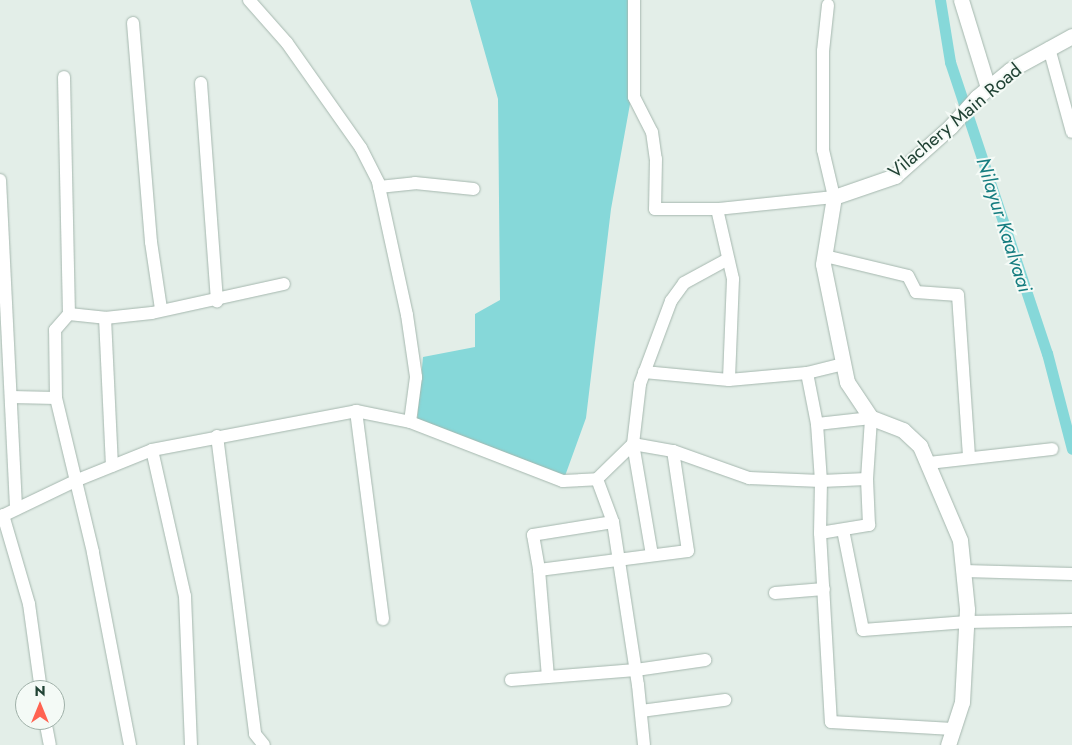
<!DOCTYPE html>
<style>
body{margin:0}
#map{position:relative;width:1072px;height:745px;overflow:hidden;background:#e3eee8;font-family:Jost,sans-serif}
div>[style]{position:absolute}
.water>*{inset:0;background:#86d8d9}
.canal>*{height:11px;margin:-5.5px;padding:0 5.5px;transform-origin:5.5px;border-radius:5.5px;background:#86d8d9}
.roads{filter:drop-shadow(0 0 1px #a5b7ae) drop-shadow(0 0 1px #a5b7ae)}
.street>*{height:12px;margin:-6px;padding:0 6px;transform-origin:6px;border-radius:6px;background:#fff}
.secondary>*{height:15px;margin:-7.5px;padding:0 7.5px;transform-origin:7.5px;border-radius:7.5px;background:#fff}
span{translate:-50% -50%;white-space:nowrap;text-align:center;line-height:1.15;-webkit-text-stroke:4px #f4faf6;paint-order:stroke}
.street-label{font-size:19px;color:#204234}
.water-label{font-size:20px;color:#147c7f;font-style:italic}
.north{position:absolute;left:15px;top:680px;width:50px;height:50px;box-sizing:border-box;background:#f4faf6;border:1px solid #9fb0a8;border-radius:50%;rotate:0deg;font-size:14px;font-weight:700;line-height:20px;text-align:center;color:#204234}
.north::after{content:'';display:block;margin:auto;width:18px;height:22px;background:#ff6351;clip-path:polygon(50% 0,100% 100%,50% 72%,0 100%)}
</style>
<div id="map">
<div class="water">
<i style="clip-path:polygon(470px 0,629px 0,630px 104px,611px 209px,586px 418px,565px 476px,417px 421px,423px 357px,475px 347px,475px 314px,500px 300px,498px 99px)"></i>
</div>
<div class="canal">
<i style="left:940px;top:0;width:63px;rotate:80.8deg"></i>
<i style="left:950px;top:62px;width:307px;rotate:71.6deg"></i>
<i style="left:1047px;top:353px;width:99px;rotate:75.4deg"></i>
</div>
<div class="roads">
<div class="street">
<i style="left:249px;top:0;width:57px;rotate:48.5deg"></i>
<i style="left:287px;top:43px;width:128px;rotate:54.8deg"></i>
<i style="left:361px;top:148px;width:38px;rotate:63deg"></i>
<i style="left:378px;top:182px;width:136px;rotate:77.7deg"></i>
<i style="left:407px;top:315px;width:63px;rotate:81.7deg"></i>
<i style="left:416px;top:377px;width:45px;rotate:97.6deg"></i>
<i style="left:634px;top:0;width:97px;rotate:90deg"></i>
<i style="left:634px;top:97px;width:39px;rotate:63deg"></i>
<i style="left:652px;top:132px;width:27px;rotate:82deg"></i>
<i style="left:656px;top:159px;width:50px;rotate:91.1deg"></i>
<i style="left:655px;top:209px;width:62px"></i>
<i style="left:828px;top:5px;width:46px;rotate:96.2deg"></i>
<i style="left:823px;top:51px;width:99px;rotate:90deg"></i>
<i style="left:823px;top:150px;width:48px;rotate:76.8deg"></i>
<i style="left:834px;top:197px;width:118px;rotate:174.1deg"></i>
<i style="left:717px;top:209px;width:72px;rotate:77.1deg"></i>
<i style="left:733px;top:279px;width:101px;rotate:92.3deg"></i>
<i style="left:729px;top:380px;width:78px;rotate:-5.1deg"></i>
<i style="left:807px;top:373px;width:38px;rotate:-14deg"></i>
<i style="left:133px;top:23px;width:220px;rotate:85.3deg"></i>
<i style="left:151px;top:242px;width:68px;rotate:81.5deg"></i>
<i style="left:1049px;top:48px;width:87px;rotate:74.7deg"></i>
<i style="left:64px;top:77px;width:237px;rotate:88.8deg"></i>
<i style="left:201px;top:83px;width:219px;rotate:85.8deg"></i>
<i style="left:0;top:180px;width:329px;rotate:87.2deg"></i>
<i style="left:379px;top:187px;width:36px;rotate:-6deg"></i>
<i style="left:415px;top:183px;width:59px;rotate:5.8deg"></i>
<i style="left:825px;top:256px;width:85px;rotate:13.5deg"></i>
<i style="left:908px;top:276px;width:18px;rotate:63deg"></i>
<i style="left:916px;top:292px;width:42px;rotate:4.1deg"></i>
<i style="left:958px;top:295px;width:162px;rotate:86.1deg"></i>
<i style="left:105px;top:318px;width:148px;rotate:87.3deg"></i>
<i style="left:644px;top:372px;width:85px;rotate:5.4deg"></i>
<i style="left:807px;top:373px;width:52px;rotate:78.9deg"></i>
<i style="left:11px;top:397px;width:45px;rotate:1.3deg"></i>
<i style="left:356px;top:411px;width:210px;rotate:82.6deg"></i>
<i style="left:217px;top:436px;width:300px;rotate:82.7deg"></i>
<i style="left:255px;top:734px;width:14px;rotate:51deg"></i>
<i style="left:152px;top:450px;width:150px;rotate:77.3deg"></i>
<i style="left:185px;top:596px;width:149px;rotate:87.7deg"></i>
<i style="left:928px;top:463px;width:125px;rotate:-6.4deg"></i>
<i style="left:597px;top:479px;width:50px;rotate:-44.2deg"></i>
<i style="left:633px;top:444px;width:41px;rotate:9.9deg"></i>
<i style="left:673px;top:451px;width:81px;rotate:19.6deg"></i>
<i style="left:749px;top:478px;width:72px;rotate:2.4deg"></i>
<i style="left:821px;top:481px;width:46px;rotate:-2.5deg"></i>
<i style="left:867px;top:479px;width:61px;rotate:-86.2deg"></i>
<i style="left:871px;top:418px;width:54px;rotate:173.7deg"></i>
<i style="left:817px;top:424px;width:57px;rotate:86deg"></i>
<i style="left:821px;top:481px;width:52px;rotate:91.1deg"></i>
<i style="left:820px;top:533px;width:189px;rotate:86.7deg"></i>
<i style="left:831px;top:722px;width:122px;rotate:3.3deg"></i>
<i style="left:3px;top:515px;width:93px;rotate:73.7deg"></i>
<i style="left:29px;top:604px;width:87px;rotate:82.1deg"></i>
<i style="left:0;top:517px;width:83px;rotate:-25.6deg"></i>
<i style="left:75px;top:481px;width:83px;rotate:-21.9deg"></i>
<i style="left:152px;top:450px;width:208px;rotate:-10.8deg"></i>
<i style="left:356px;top:411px;width:55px;rotate:11.5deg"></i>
<i style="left:410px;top:422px;width:164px;rotate:21.1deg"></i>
<i style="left:563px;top:481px;width:34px;rotate:-3deg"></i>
<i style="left:597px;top:479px;width:46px;rotate:69.6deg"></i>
<i style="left:613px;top:522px;width:165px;rotate:81.3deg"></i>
<i style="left:638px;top:685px;width:60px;rotate:84.3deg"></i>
<i style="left:613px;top:522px;width:81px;rotate:170.8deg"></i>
<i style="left:533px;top:535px;width:36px;rotate:80deg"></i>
<i style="left:539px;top:570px;width:150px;rotate:-7.3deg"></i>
<i style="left:688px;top:551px;width:101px;rotate:-98.5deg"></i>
<i style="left:843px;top:530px;width:102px;rotate:78.7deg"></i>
<i style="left:863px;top:630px;width:104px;rotate:-4.4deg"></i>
<i style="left:967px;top:622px;width:105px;rotate:-1.1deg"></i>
<i style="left:820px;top:533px;width:50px;rotate:-9.3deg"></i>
<i style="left:869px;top:525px;width:46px;rotate:-92.5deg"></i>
<i style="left:652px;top:555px;width:113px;rotate:-99.7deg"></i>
<i style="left:633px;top:444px;width:60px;rotate:-83.3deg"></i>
<i style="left:640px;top:384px;width:89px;rotate:-69.5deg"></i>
<i style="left:671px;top:301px;width:22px;rotate:-54deg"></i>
<i style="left:684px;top:283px;width:50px;rotate:-28.6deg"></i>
<i style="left:539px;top:570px;width:107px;rotate:85.2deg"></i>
<i style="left:964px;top:571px;width:108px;rotate:1.6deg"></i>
<i style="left:775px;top:593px;width:49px;rotate:-4.7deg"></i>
<i style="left:511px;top:680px;width:125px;rotate:-4.6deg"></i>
<i style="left:636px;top:670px;width:70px;rotate:-8.2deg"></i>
<i style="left:641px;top:711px;width:85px;rotate:-7.5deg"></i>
<i style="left:45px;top:720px;width:25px;rotate:79deg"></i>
<i style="left:130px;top:745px;width:197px;rotate:-100.9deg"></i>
<i style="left:93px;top:552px;width:158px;rotate:-103.5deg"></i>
<i style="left:56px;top:398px;width:68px;rotate:-90.8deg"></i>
<i style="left:55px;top:330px;width:21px;rotate:-49deg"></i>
<i style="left:69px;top:314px;width:36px;rotate:6deg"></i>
<i style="left:105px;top:318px;width:47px;rotate:-6.1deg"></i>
<i style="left:152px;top:313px;width:135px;rotate:-12.4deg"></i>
</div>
<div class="secondary">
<i style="left:961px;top:0;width:92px;rotate:72.9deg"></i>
<i style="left:948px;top:745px;width:45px;rotate:-72deg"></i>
<i style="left:962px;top:702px;width:93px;rotate:-86.9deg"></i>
<i style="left:967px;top:609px;width:69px;rotate:-95.8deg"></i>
<i style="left:960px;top:540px;width:102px;rotate:-113.1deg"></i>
<i style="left:920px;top:446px;width:23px;rotate:-137deg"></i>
<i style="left:903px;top:430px;width:34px;rotate:-159deg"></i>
<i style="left:871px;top:418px;width:43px;rotate:-123.7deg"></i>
<i style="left:847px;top:382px;width:120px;rotate:-101.5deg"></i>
<i style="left:823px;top:264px;width:68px;rotate:-80.7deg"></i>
<i style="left:834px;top:197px;width:65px;rotate:-19deg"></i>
<i style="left:895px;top:176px;width:74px;rotate:-41.7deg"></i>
<i style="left:950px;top:127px;width:40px;rotate:-48deg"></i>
<i style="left:977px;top:97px;width:43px;rotate:-39.3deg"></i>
<i style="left:1010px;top:70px;width:71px;rotate:-28.7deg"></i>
</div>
</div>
<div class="street-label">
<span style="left:955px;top:121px;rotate:-40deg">Vilachery Main Road</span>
</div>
<div class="water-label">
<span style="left:1004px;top:225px;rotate:72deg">Nilayur Kaalvaai</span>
</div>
<div class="north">N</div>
</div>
